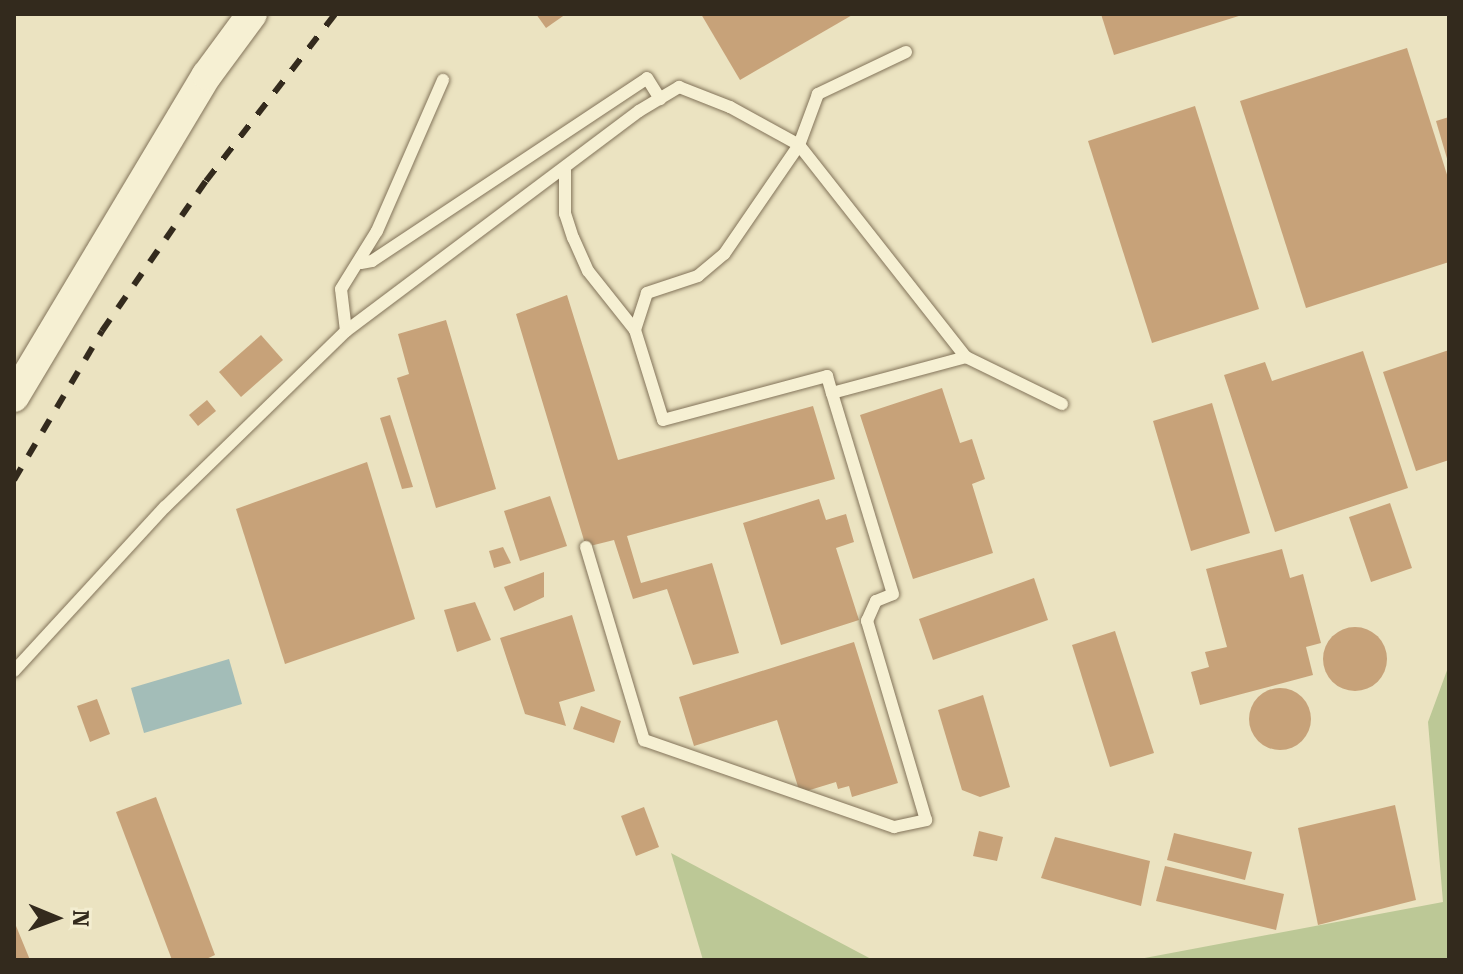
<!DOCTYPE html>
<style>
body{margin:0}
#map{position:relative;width:1463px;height:974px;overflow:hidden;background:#ebe3c1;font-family:"Roboto Serif",serif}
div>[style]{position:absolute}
.green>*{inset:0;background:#bcc896}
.water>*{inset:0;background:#a3bdb8}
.building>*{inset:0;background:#c7a279}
.round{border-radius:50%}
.roads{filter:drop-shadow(0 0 2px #83745a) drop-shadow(0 0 2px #83745a)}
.service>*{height:12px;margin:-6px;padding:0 6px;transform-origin:6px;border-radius:6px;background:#f6f0d3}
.tertiary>*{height:30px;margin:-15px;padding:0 15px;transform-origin:15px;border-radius:15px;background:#f6f0d3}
.rail>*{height:6px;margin-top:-3px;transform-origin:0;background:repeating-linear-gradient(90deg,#332a1d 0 14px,transparent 0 28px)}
span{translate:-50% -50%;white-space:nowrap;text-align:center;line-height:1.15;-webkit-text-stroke:6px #f3edd0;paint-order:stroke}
.frame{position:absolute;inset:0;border:16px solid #332a1d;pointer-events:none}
.north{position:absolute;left:16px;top:878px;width:80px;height:80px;-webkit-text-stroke:6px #f3edd0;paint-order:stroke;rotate:91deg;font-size:22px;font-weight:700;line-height:32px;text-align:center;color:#332a1d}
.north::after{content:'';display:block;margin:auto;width:28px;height:36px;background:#332a1d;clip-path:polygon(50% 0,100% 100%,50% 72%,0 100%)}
</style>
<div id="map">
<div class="green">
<i style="clip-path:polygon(1449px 665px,1449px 960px,1134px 960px,1443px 902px,1428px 722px)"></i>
<i style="clip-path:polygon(671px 853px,873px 960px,703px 960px)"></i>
</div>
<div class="water">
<i style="clip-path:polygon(229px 659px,242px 704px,144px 733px,131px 688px)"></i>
</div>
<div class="building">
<i style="clip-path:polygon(536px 14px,566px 14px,546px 28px)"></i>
<i style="clip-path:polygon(701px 14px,854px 14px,740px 80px)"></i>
<i style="clip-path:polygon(1101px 14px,1242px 14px,1242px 15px,1114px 55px)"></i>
<i style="clip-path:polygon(1407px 48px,1449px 181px,1449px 262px,1306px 308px,1240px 101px)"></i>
<i style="clip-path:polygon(1195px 106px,1259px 309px,1152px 343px,1088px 141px)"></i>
<i style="clip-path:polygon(1449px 117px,1449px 162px,1448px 162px,1436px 121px)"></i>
<i style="clip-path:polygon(567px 295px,618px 460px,813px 406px,835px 479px,627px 536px,641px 583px,712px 563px,739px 653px,693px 665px,667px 589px,633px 599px,614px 540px,586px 547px,516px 314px)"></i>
<i style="clip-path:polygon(446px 320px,496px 489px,436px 508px,397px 378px,409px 374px,398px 334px)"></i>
<i style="clip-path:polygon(261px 335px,283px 360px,241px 397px,219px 372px)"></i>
<i style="clip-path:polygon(1449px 350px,1449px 460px,1416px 471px,1383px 372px)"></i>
<i style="clip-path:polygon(1363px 351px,1408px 488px,1275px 532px,1224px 375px,1265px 362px,1272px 381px)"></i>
<i style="clip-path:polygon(942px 388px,960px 443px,972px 439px,985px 479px,972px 484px,993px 553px,913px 579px,860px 415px)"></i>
<i style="clip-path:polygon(207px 400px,216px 411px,198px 426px,189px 415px)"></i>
<i style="clip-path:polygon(1212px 403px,1250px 533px,1191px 551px,1153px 421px)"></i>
<i style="clip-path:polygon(390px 415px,413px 487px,402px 489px,380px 418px)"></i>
<i style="clip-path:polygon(367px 462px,415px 619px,285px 664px,236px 509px)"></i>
<i style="clip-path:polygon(550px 496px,567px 546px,520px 561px,504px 511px)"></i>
<i style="clip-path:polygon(819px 499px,826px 520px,846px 514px,854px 542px,836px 548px,859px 620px,781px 645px,743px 523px)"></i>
<i style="clip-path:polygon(1390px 503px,1412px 568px,1371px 582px,1349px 517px)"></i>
<i style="clip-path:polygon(503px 547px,511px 563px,494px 568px,489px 551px)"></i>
<i style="clip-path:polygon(1282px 549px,1290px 578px,1303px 574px,1321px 643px,1306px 647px,1313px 675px,1200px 705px,1191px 672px,1209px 667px,1205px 652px,1227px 647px,1206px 569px)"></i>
<i style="clip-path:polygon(544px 572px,544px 597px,514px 611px,504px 587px)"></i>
<i style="clip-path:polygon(1034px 578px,1048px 620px,933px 660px,919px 619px)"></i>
<i style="clip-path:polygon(475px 602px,491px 640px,457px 652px,444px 610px)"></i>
<i style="clip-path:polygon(572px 615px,595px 691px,559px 702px,566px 726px,525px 714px,500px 638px)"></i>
<i class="round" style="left:1323px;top:627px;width:64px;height:64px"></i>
<i style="clip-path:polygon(1115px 631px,1154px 753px,1110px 767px,1072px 645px)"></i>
<i style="clip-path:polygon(854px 642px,898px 783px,852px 797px,849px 786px,838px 789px,836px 782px,800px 793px,777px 720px,694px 746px,679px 697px)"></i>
<i class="round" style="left:1249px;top:688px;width:62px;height:62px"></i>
<i style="clip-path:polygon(983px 695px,1010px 787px,980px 797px,962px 790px,938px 710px)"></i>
<i style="clip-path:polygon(97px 699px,110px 734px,90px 742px,77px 706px)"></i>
<i style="clip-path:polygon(581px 706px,621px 721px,614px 743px,573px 729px)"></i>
<i style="clip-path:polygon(156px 797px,215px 955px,204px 960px,172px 960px,116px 812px)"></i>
<i style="clip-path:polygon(1395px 805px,1416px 900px,1318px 925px,1298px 828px)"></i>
<i style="clip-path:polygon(644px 807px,659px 847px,636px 856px,621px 816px)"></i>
<i style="clip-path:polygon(979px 831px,1003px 837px,997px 861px,973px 856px)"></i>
<i style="clip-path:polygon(1174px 833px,1252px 852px,1245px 880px,1167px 860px)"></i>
<i style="clip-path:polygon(1055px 837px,1150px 861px,1141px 906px,1041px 878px)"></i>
<i style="clip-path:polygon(1165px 866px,1284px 894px,1276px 930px,1156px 901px)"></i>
<i style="clip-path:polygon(14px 921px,30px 960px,14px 960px)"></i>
</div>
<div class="roads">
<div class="service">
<i style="left:906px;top:52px;width:98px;rotate:154.5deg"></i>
<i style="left:818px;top:94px;width:54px;rotate:110.4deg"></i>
<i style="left:799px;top:145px;width:270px;rotate:51.8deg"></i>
<i style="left:966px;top:357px;width:107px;rotate:26.1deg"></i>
<i style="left:361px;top:263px;width:11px;rotate:-10deg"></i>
<i style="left:372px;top:261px;width:330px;rotate:-33.6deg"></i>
<i style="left:647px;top:78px;width:25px;rotate:58deg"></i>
<i style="left:635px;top:330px;width:94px;rotate:72.7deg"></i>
<i style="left:663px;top:420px;width:170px;rotate:-15deg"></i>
<i style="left:827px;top:376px;width:18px;rotate:74deg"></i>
<i style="left:832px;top:393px;width:139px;rotate:-15deg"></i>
<i style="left:346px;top:331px;width:42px;rotate:-96.8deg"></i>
<i style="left:341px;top:289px;width:68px;rotate:-58.2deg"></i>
<i style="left:377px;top:231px;width:165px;rotate:-66.4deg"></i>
<i style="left:586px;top:547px;width:202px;rotate:73.3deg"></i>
<i style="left:644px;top:740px;width:265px;rotate:19.2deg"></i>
<i style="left:894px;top:827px;width:33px;rotate:-12deg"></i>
<i style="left:926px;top:820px;width:208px;rotate:-106.5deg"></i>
<i style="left:867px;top:621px;width:22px;rotate:-66deg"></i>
<i style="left:876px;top:601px;width:18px;rotate:-22deg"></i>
<i style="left:893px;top:594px;width:210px;rotate:-106.9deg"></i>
<i style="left:14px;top:671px;width:223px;rotate:-47.4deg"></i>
<i style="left:165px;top:507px;width:252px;rotate:-44.2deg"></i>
<i style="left:346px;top:331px;width:366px;rotate:-36.9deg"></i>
<i style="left:639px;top:111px;width:47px;rotate:-31deg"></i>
<i style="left:679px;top:87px;width:55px;rotate:21.4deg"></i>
<i style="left:730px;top:107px;width:79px;rotate:28.8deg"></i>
<i style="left:799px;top:145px;width:132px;rotate:124.5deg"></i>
<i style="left:724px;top:254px;width:34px;rotate:140deg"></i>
<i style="left:698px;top:276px;width:54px;rotate:161.6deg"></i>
<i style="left:647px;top:293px;width:39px;rotate:108deg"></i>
<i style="left:635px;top:330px;width:75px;rotate:-128.5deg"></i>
<i style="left:588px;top:271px;width:36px;rotate:-114deg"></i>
<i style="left:573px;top:238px;width:25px;rotate:-108deg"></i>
<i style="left:565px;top:214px;width:44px;rotate:-90deg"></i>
</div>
<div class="tertiary">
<i style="left:14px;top:397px;width:375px;rotate:-59.1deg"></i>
<i style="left:207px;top:75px;width:76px;rotate:-53.6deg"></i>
</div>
</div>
<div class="rail">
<i style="left:14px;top:480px;width:173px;rotate:-59.4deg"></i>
<i style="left:102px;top:331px;width:183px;rotate:-55.3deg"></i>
<i style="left:206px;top:181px;width:211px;rotate:-52.3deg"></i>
</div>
<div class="frame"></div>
<div class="north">N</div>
</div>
